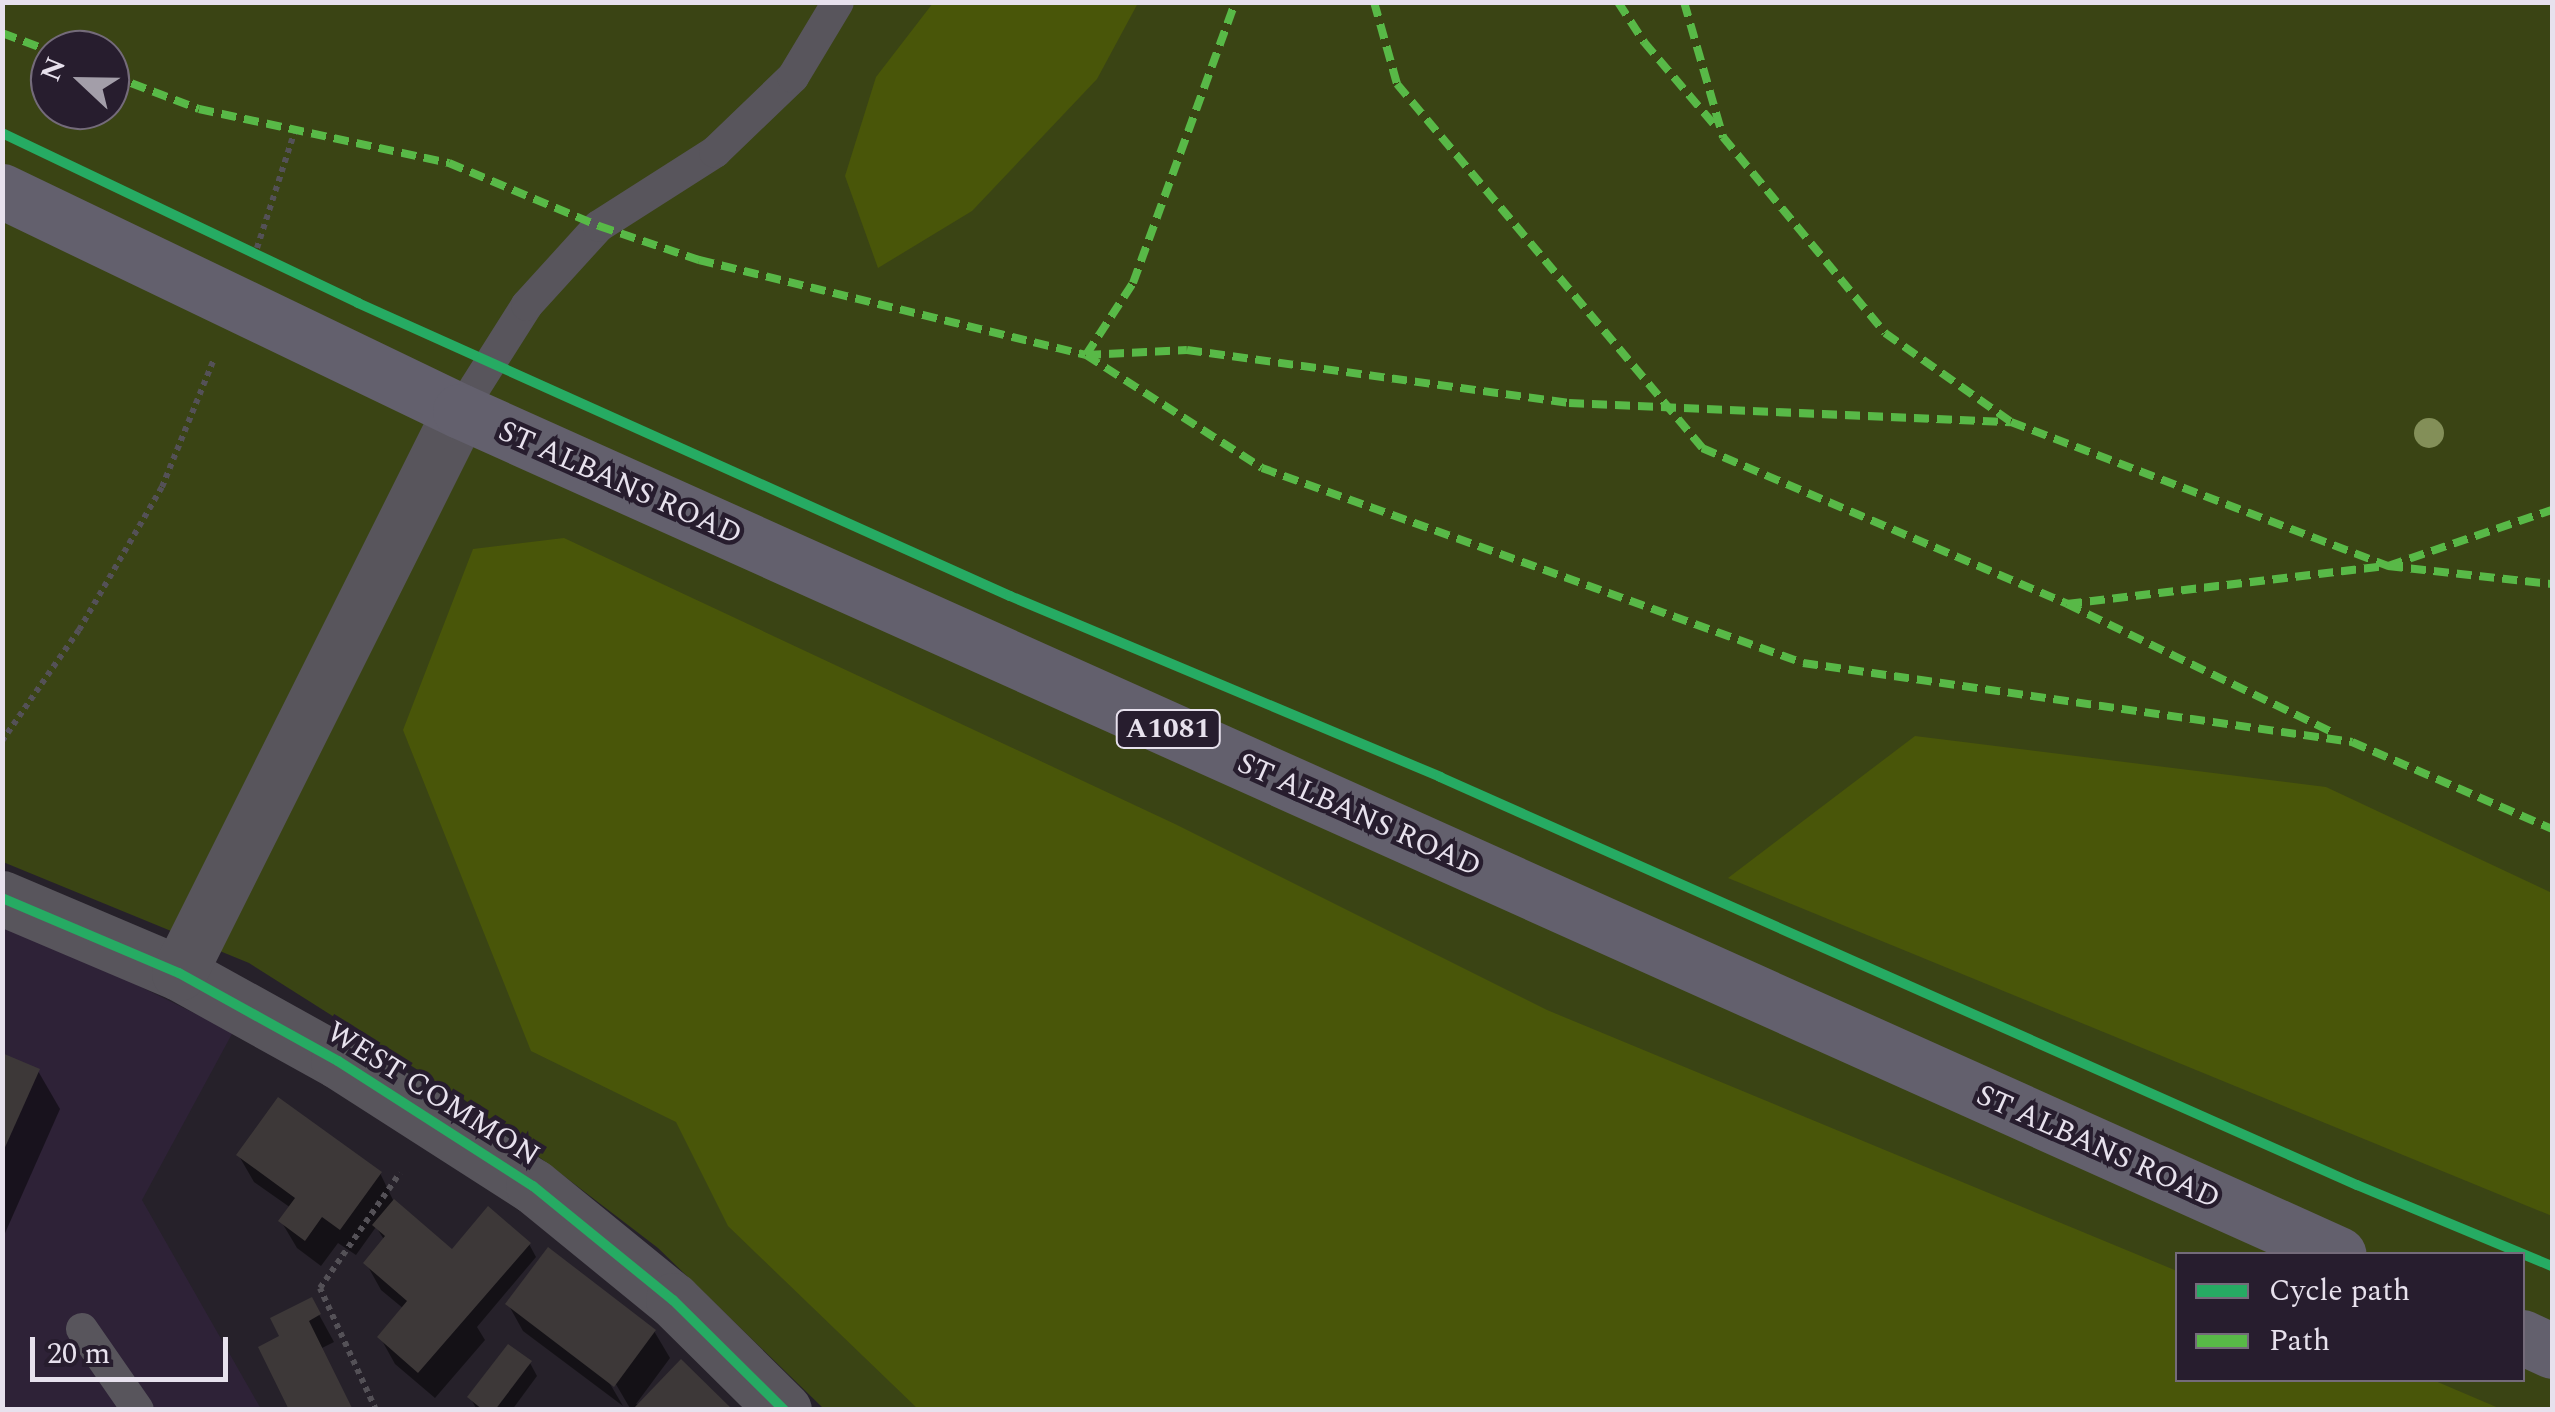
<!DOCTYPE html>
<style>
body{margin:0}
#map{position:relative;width:2555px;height:1412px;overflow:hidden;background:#26212a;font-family:Spectral,serif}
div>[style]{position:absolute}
.built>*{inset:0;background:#2e2237}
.green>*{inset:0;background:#3a4414}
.forest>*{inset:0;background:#495609}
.shadow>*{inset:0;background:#0007}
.building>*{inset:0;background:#3d3838}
.path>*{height:6px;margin-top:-3px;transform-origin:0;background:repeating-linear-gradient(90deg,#545157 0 5px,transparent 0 10px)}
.service>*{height:32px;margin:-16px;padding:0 16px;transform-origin:16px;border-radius:16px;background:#58555c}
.minor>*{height:55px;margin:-27.5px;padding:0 27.5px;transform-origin:27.5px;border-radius:27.5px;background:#58555c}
.primary>*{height:55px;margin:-27.5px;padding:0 27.5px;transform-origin:27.5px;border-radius:27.5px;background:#63606d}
.quiet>*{height:8px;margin-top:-4px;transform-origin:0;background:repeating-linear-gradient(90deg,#58b947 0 15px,transparent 0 23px)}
.cycleway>*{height:10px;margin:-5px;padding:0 5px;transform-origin:5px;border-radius:5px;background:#26ab63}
.trees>*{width:30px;height:30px;margin:-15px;border-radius:50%;background:#838f58}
span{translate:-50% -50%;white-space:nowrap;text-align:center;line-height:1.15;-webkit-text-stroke:9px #271d2e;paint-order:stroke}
.shield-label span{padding:2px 8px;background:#271d2e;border:2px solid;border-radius:8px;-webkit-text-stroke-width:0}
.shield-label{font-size:28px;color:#e7e1ed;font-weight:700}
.street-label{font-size:30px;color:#e7e1ed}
.frame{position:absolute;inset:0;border:5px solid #e7e1ed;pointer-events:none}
.legend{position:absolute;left:2175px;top:1252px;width:350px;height:130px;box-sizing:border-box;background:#271d2e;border:2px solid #746b7a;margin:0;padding:12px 18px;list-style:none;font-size:30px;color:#e7e1ed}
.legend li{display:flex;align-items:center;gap:20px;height:50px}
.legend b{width:50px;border:2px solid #746b7a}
.north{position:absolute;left:30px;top:30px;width:100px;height:100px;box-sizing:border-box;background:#271d2e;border:2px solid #746b7a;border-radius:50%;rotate:292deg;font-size:28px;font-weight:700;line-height:40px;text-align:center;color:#e7e1ed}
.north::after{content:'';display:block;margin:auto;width:35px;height:45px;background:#a39ea9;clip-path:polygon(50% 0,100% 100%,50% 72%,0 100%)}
.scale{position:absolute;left:30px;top:1337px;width:198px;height:45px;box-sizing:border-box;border:5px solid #e7e1ed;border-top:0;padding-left:12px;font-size:30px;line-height:35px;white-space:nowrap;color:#e7e1ed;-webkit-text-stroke:8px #271d2e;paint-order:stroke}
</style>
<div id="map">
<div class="built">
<i style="clip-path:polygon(2px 919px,233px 1032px,142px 1200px,261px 1409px,3px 1409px)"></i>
</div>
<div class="green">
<i style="clip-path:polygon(evenodd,2px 3px,2552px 3px,2552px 1409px,824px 1409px,658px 1248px,462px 1098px,249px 963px,3px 862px,2px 3px,50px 50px,110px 50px,110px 110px,50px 110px,50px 50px,2px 3px,2178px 1254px,2522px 1254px,2522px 1380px,2178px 1380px,2178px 1254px)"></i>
</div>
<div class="forest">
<i style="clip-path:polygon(933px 3px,1138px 3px,1097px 79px,972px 211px,878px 268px,845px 176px,876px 77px)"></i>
<i style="clip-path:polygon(564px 538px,1175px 824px,1547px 1010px,2177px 1271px,2178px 1380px,2433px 1380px,2501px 1409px,918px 1409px,728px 1226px,676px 1122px,531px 1051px,403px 730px,473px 549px)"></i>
<i style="clip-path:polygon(1915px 736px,2326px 787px,2552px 893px,2552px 1216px,1728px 878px)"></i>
</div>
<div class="shadow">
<i style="clip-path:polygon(2px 1056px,38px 1071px,60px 1109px,2px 1240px)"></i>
<i style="clip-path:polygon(239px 1156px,380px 1173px,394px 1202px,452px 1253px,529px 1244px,536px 1257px,477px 1327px,485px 1340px,435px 1398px,395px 1364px,380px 1337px,404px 1309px,381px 1290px,366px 1263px,385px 1241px,376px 1227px,356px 1255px,338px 1243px,321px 1266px,297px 1248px,281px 1221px,291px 1208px,254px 1182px)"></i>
<i style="clip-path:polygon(311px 1300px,334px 1342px,322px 1348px,282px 1337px)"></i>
<i style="clip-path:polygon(508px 1304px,654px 1331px,670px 1358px,636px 1404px,729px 1410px,631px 1410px,610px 1374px,606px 1377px,623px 1406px,523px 1331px)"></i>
<i style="clip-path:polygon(530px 1363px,537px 1376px,512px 1410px,477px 1410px,470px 1397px)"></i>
</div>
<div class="building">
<i style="clip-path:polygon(2px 1053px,40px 1069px,2px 1154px)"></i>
<i style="clip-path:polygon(278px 1097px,382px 1172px,340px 1230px,322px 1217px,305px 1241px,278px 1221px,295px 1198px,236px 1155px)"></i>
<i style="clip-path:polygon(394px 1199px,452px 1249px,488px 1206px,531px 1243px,418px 1373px,377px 1337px,407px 1301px,363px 1263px,385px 1236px,372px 1225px)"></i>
<i style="clip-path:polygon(548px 1247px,656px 1330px,614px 1387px,505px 1304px)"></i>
<i style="clip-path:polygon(312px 1297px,321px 1314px,309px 1321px,353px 1410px,289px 1410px,258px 1347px,279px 1336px,270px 1318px)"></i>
<i style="clip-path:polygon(508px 1344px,532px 1361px,495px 1410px,483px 1410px,467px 1397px)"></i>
<i style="clip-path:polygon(681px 1359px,733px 1410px,632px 1410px)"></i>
</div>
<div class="path">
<i style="left:257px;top:248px;width:124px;rotate:-72.1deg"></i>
<i style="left:2px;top:741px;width:135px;rotate:-55.3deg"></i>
<i style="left:79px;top:630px;width:165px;rotate:-59.9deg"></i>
<i style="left:162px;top:487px;width:138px;rotate:-67.9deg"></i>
<i style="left:376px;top:1410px;width:134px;rotate:-114.7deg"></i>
<i style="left:320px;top:1288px;width:140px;rotate:-55.2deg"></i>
</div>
<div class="service">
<i style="left:460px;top:411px;width:125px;rotate:-57.7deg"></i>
<i style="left:527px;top:305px;width:107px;rotate:-47.7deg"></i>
<i style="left:599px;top:226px;width:138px;rotate:-32.5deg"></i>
<i style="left:715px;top:152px;width:108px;rotate:-43.9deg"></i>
<i style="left:793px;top:77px;width:87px;rotate:-59deg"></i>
<i style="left:82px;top:1329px;width:98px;rotate:55.3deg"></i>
</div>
<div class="minor">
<i style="left:2px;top:898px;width:192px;rotate:23deg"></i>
<i style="left:179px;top:973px;width:182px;rotate:29deg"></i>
<i style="left:338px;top:1061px;width:232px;rotate:32.7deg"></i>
<i style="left:533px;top:1186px;width:181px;rotate:39.2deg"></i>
<i style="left:673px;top:1300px;width:156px;rotate:44.7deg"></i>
<i style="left:179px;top:973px;width:628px;rotate:-63.43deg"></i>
</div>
<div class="primary">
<i style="left:2px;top:191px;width:508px;rotate:25.66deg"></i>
<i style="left:460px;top:411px;width:2059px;rotate:24.17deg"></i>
<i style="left:2522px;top:1337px;width:33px;rotate:25deg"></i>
</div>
<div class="quiet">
<i style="left:1374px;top:2px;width:85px;rotate:74.3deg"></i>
<i style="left:1397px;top:84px;width:475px;rotate:50deg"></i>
<i style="left:1702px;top:448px;width:397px;rotate:23.1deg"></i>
<i style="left:2067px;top:604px;width:297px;rotate:25.8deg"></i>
<i style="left:1618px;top:2px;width:48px;rotate:57deg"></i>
<i style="left:1644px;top:42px;width:113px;rotate:49.7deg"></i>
<i style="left:1684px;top:2px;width:141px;rotate:73.9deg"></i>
<i style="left:1723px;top:137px;width:254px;rotate:50.4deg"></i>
<i style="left:1885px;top:333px;width:154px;rotate:35.2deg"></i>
<i style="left:2011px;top:422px;width:404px;rotate:20.9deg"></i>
<i style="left:2388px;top:566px;width:165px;rotate:6.3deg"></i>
<i style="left:2px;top:33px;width:51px;rotate:20.6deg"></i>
<i style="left:110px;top:75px;width:95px;rotate:20.9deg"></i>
<i style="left:199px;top:109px;width:256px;rotate:12.2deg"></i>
<i style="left:449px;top:163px;width:163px;rotate:22.8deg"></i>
<i style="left:599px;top:226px;width:106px;rotate:18.8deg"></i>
<i style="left:699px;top:260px;width:398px;rotate:13.8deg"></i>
<i style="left:1086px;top:355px;width:209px;rotate:32.7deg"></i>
<i style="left:1262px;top:468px;width:575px;rotate:19.82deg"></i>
<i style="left:1803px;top:663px;width:555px;rotate:8.19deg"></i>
<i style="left:2352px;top:742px;width:218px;rotate:23.5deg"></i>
<i style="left:1086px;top:355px;width:101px;rotate:-2.8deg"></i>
<i style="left:1187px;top:350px;width:386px;rotate:7.9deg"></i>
<i style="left:1569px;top:403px;width:442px;rotate:2.5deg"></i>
<i style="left:1086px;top:355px;width:86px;rotate:-56.9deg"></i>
<i style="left:1133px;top:283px;width:299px;rotate:-70deg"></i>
<i style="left:2067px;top:604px;width:323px;rotate:-6.8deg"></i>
<i style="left:2388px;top:566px;width:173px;rotate:-18.9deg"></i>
</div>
<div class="cycleway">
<i style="left:2px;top:133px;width:395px;rotate:25.5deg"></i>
<i style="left:358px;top:303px;width:715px;rotate:24.2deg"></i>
<i style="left:1010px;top:596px;width:467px;rotate:22.8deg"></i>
<i style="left:1440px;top:777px;width:1004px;rotate:23.99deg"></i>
<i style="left:2357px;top:1185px;width:211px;rotate:22.6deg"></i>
<i style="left:2px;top:898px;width:192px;rotate:23deg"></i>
<i style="left:179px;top:973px;width:182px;rotate:29deg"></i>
<i style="left:338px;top:1061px;width:232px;rotate:32.7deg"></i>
<i style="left:533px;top:1186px;width:181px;rotate:39.2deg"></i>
<i style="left:673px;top:1300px;width:156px;rotate:44.7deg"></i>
</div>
<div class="trees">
<i style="left:2429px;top:433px"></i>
</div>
<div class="shield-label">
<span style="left:1168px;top:729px">A1081</span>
</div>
<div class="street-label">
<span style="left:620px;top:483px;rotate:24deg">ST ALBANS ROAD</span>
<span style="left:1359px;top:815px;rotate:24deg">ST ALBANS ROAD</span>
<span style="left:433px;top:1094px;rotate:32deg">WEST COMMON</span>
<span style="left:2098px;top:1147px;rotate:24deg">ST ALBANS ROAD</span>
</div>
<div class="frame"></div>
<ul class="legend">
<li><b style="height:12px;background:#26ab63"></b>Cycle path</li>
<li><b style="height:12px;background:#58b947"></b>Path</li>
</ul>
<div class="north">N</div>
<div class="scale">20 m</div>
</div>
